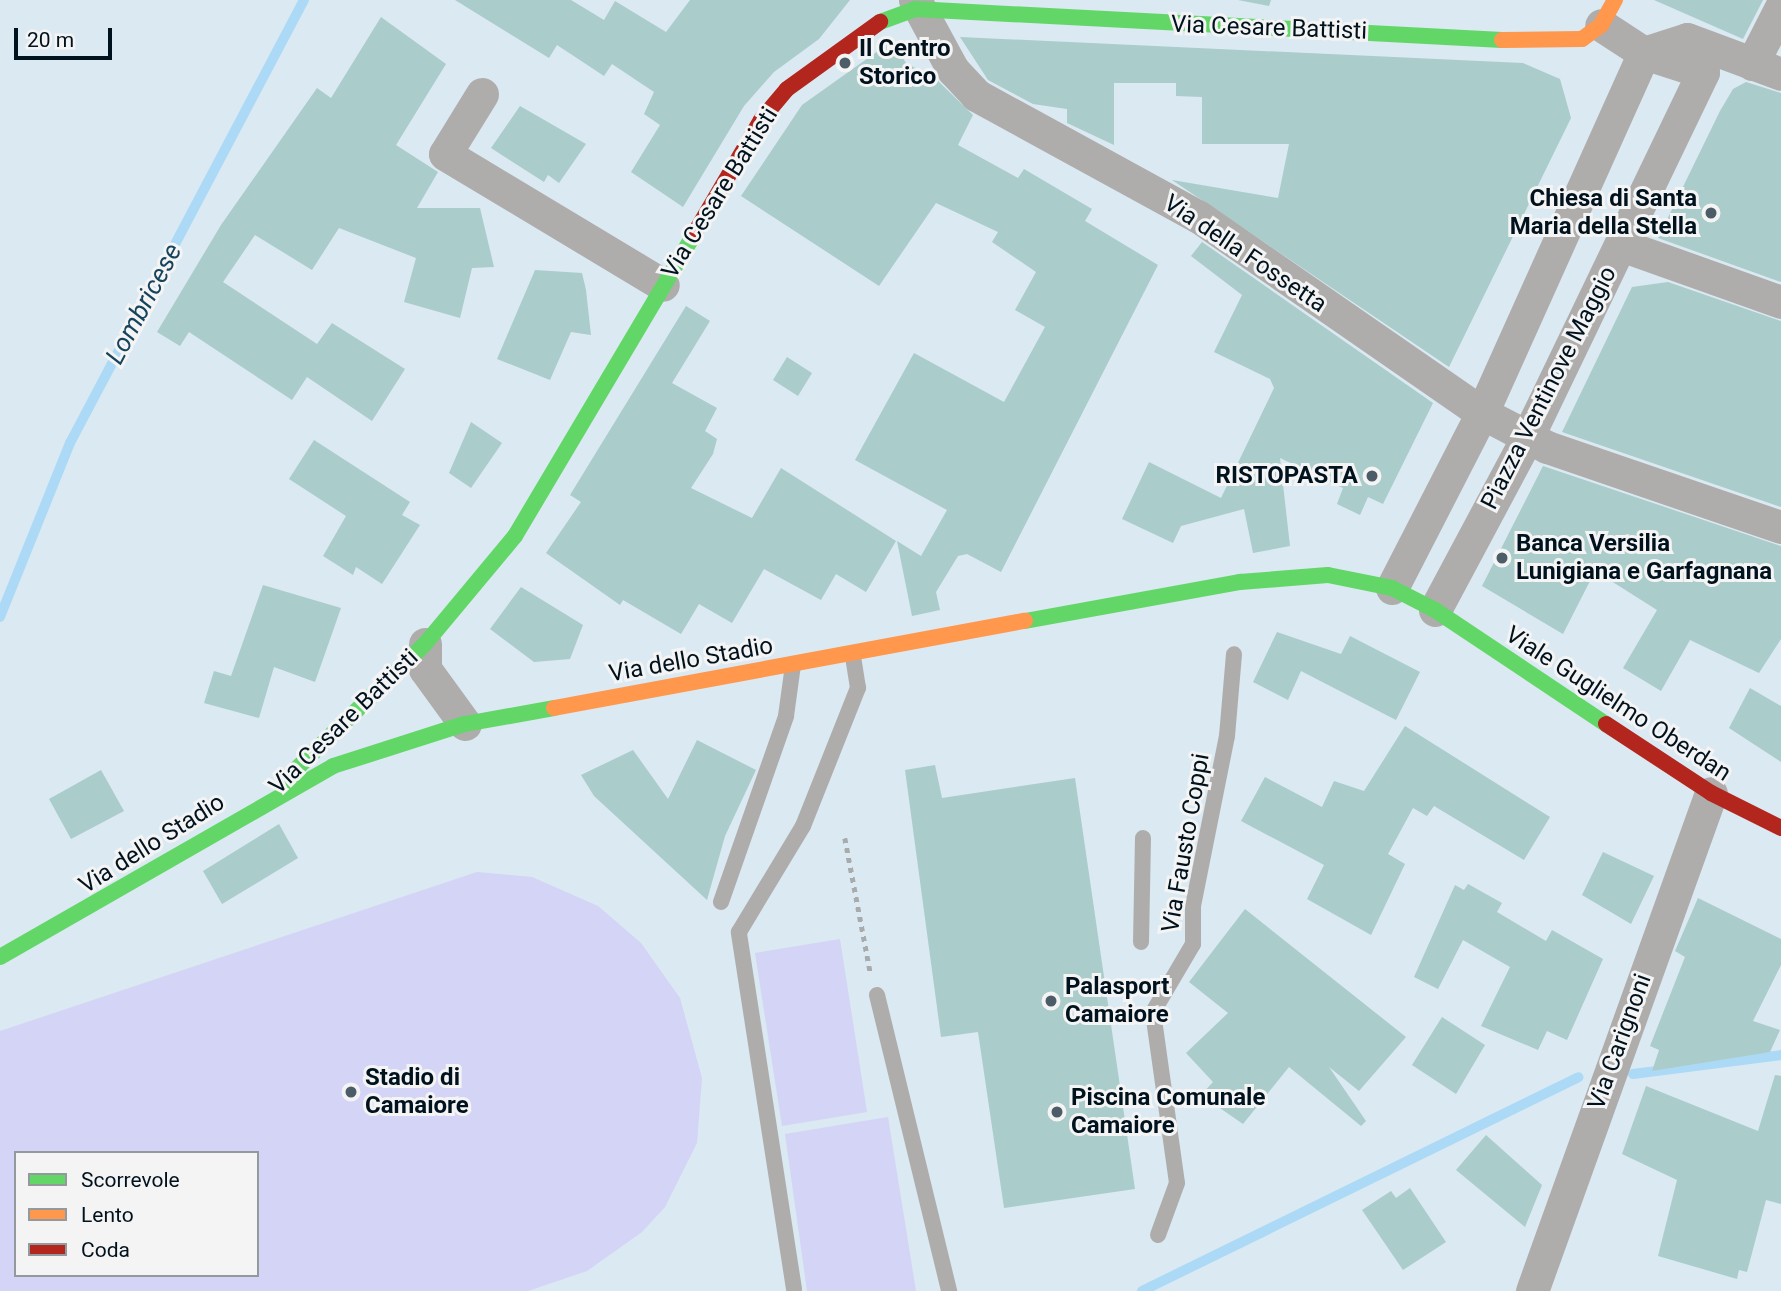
<!DOCTYPE html>
<style>
body{margin:0}
#map{position:relative;width:1781px;height:1291px;overflow:hidden;background:#dae9f2;font-family:Roboto,sans-serif}
div>[style]{position:absolute}
.green>*{inset:0;background:#d4d4f6}
.stream>*{height:10px;margin:-5px;padding:0 5px;transform-origin:5px;border-radius:5px;background:#acdaf6}
.building>*{inset:0;background:#aaccca}
.path>*{height:4.5px;margin-top:-2.25px;transform-origin:0;background:repeating-linear-gradient(90deg,#a8abac 0 5px,transparent 0 10px)}
.lane>*{height:16px;margin:-8px;padding:0 8px;transform-origin:8px;border-radius:8px;background:#afadab}
.street>*{height:33px;margin:-16.5px;padding:0 16.5px;transform-origin:16.5px;border-radius:16.5px;background:#afadab}
.fast>*{height:16px;margin:-8px;padding:0 8px;transform-origin:8px;border-radius:8px;background:#63d668}
.slow>*{height:16px;margin:-8px;padding:0 8px;transform-origin:8px;border-radius:8px;background:#ff974d}
.jam>*{height:16px;margin:-8px;padding:0 8px;transform-origin:8px;border-radius:8px;background:#b3261e}
.dots>*{width:19px;height:19px;translate:-50% -50%;box-sizing:border-box;border:4px solid #f4f4f4;border-radius:50%}
span{translate:-50% -50%;white-space:nowrap;text-align:center;line-height:1.15;-webkit-text-stroke:6px #f4f4f4;paint-order:stroke}
.street-label{font-size:24px;color:#00121e}
.poi-label{font-size:24px;color:#00121e;font-weight:700}
.left{translate:0 -50%;text-align:left}
.right{translate:-100% -50%;text-align:right}
.water-label{font-size:26px;color:#16445d;font-style:italic}
.legend{position:absolute;left:14px;top:1151px;width:245px;height:126px;box-sizing:border-box;background:#f4f4f4;border:2px solid #929a9e;margin:0;padding:9px 12px;list-style:none;font-size:21px;color:#00121e}
.legend li{display:flex;align-items:center;gap:14px;height:35px}
.legend b{width:35px;border:2px solid #929a9e}
.scale{position:absolute;left:14px;top:28px;width:98px;height:32px;box-sizing:border-box;border:4px solid #00121e;border-top:0;padding-left:9px;font-size:21px;line-height:24px;white-space:nowrap;color:#00121e;-webkit-text-stroke:5px #f4f4f4;paint-order:stroke}
</style>
<div id="map">
<div class="green">
<i style="clip-path:polygon(evenodd,477px 872px,532px 877px,598px 906px,641px 943px,680px 998px,702px 1078px,697px 1143px,665px 1207px,642px 1232px,587px 1271px,528px 1291px,0 1291px,0 1031px,477px 872px,16px 1153px,257px 1153px,257px 1275px,16px 1275px,16px 1153px)"></i>
<i style="clip-path:polygon(840px 939px,867px 1112px,782px 1126px,755px 953px)"></i>
<i style="clip-path:polygon(888px 1117px,916px 1291px,807px 1291px,785px 1134px)"></i>
</div>
<div class="stream">
<i style="left:0;top:617px;width:188px;rotate:-68.1deg"></i>
<i style="left:70px;top:443px;width:501px;rotate:-62.16deg"></i>
<i style="left:1633px;top:1074px;width:149px;rotate:-7.3deg"></i>
<i style="left:1142px;top:1291px;width:486px;rotate:-26.1deg"></i>
</div>
<div class="building">
<i style="clip-path:polygon(455px 0,571px 0,604px 20px,615px 1px,666px 32px,690px 0,850px 0,819px 39px,774px 72px,744px 106px,683px 207px,631px 172px,660px 125px,644px 114px,654px 92px,612px 64px,604px 76px,557px 45px,549px 58px)"></i>
<i style="clip-path:polygon(1238px 0,1271px 0,1269px 6px)"></i>
<i style="clip-path:polygon(1654px 0,1763px 0,1743px 39px)"></i>
<i style="clip-path:polygon(381px 17px,446px 64px,396px 145px,438px 172px,417px 208px,480px 208px,494px 267px,472px 268px,460px 318px,404px 302px,416px 258px,339px 228px,312px 270px,255px 235px,223px 282px,317px 344px,332px 323px,405px 369px,372px 421px,307px 377px,292px 400px,189px 332px,180px 346px,157px 332px,221px 225px,317px 88px,331px 98px)"></i>
<i style="clip-path:polygon(960px 37px,1523px 63px,1560px 79px,1571px 118px,1449px 367px,1172px 180px,1278px 198px,1289px 144px,1202px 144px,1202px 97px,1176px 96px,1176px 83px,1114px 83px,1114px 145px,1067px 123px,1067px 109px,1033px 104px,988px 80px)"></i>
<i style="clip-path:polygon(892px 41px,906px 63px,936px 79px,973px 115px,958px 145px,1018px 178px,1024px 169px,1092px 209px,1085px 221px,1158px 265px,1001px 572px,967px 554px,958px 556px,936px 592px,940px 610px,912px 616px,897px 541px,921px 556px,947px 510px,855px 460px,914px 353px,1004px 402px,1045px 327px,1015px 310px,1036px 272px,992px 242px,998px 232px,936px 203px,879px 286px,741px 196px,802px 105px)"></i>
<i style="clip-path:polygon(1746px 82px,1781px 93px,1781px 282px,1658px 238px,1720px 111px,1733px 89px)"></i>
<i style="clip-path:polygon(520px 106px,586px 144px,559px 183px,548px 175px,544px 182px,491px 148px)"></i>
<i style="clip-path:polygon(1202px 242px,1433px 403px,1383px 504px,1368px 497px,1360px 515px,1337px 504px,1343px 488px,1280px 458px,1290px 546px,1253px 553px,1244px 509px,1181px 526px,1173px 543px,1122px 519px,1149px 462px,1221px 498px,1274px 388px,1270px 379px,1214px 352px,1242px 295px,1191px 256px)"></i>
<i style="clip-path:polygon(535px 270px,582px 273px,586px 290px,591px 335px,571px 332px,550px 380px,497px 359px)"></i>
<i style="clip-path:polygon(1668px 282px,1781px 321px,1781px 507px,1562px 432px,1632px 287px)"></i>
<i style="clip-path:polygon(686px 306px,710px 321px,672px 383px,717px 408px,705px 431px,717px 439px,713px 454px,691px 488px,752px 518px,781px 468px,896px 541px,866px 592px,836px 574px,821px 600px,764px 569px,732px 623px,699px 604px,681px 634px,623px 600px,620px 605px,546px 553px,581px 502px,570px 495px)"></i>
<i style="clip-path:polygon(787px 357px,812px 373px,798px 396px,773px 380px)"></i>
<i style="clip-path:polygon(471px 422px,502px 443px,471px 488px,449px 473px)"></i>
<i style="clip-path:polygon(314px 440px,410px 502px,402px 515px,420px 525px,382px 584px,356px 567px,353px 575px,323px 556px,346px 516px,289px 479px)"></i>
<i style="clip-path:polygon(1543px 466px,1781px 546px,1781px 639px,1759px 673px,1690px 640px,1661px 691px,1623px 668px,1657px 610px,1608px 579px,1592px 577px,1563px 634px,1482px 586px)"></i>
<i style="clip-path:polygon(263px 585px,341px 608px,315px 682px,274px 667px,259px 718px,204px 703px,214px 671px,231px 676px)"></i>
<i style="clip-path:polygon(521px 587px,583px 625px,570px 659px,534px 662px,490px 629px)"></i>
<i style="clip-path:polygon(1277px 632px,1341px 654px,1350px 636px,1420px 672px,1396px 720px,1301px 671px,1288px 700px,1253px 682px)"></i>
<i style="clip-path:polygon(1750px 688px,1781px 706px,1781px 762px,1729px 728px)"></i>
<i style="clip-path:polygon(1405px 726px,1550px 817px,1524px 860px,1434px 806px,1427px 816px,1413px 808px,1388px 854px,1405px 864px,1371px 935px,1307px 899px,1324px 865px,1241px 821px,1265px 777px,1322px 807px,1334px 781px,1364px 791px)"></i>
<i style="clip-path:polygon(697px 740px,756px 770px,725px 836px,707px 900px,594px 796px,581px 775px,633px 750px,668px 799px)"></i>
<i style="clip-path:polygon(935px 765px,942px 798px,1075px 778px,1135px 1189px,1004px 1208px,978px 1032px,941px 1037px,905px 770px)"></i>
<i style="clip-path:polygon(101px 770px,124px 811px,71px 839px,49px 799px)"></i>
<i style="clip-path:polygon(279px 824px,298px 858px,222px 904px,203px 871px)"></i>
<i style="clip-path:polygon(1603px 852px,1654px 876px,1631px 924px,1582px 895px)"></i>
<i style="clip-path:polygon(1468px 884px,1502px 903px,1497px 912px,1546px 941px,1552px 930px,1603px 959px,1567px 1040px,1547px 1031px,1538px 1050px,1481px 1026px,1510px 967px,1463px 940px,1438px 989px,1414px 977px,1455px 885px,1464px 890px)"></i>
<i style="clip-path:polygon(1698px 898px,1781px 939px,1781px 965px,1753px 1021px,1780px 1030px,1770px 1052px,1652px 1071px,1659px 1050px,1650px 1046px,1685px 957px,1675px 951px)"></i>
<i style="clip-path:polygon(1245px 909px,1406px 1037px,1359px 1091px,1329px 1067px,1366px 1121px,1361px 1126px,1289px 1067px,1243px 1124px,1201px 1095px,1213px 1082px,1186px 1053px,1228px 1013px,1189px 982px)"></i>
<i style="clip-path:polygon(1442px 1017px,1485px 1045px,1456px 1094px,1412px 1065px)"></i>
<i style="clip-path:polygon(1775px 1075px,1781px 1076px,1781px 1204px,1766px 1200px,1747px 1272px,1739px 1270px,1737px 1279px,1658px 1256px,1677px 1180px,1622px 1154px,1646px 1086px,1758px 1131px)"></i>
<i style="clip-path:polygon(1486px 1135px,1542px 1185px,1525px 1227px,1456px 1170px)"></i>
<i style="clip-path:polygon(1410px 1188px,1446px 1242px,1403px 1270px,1362px 1210px,1391px 1191px,1396px 1198px)"></i>
</div>
<div class="path">
<i style="left:845px;top:838px;width:139px;rotate:79.3deg"></i>
</div>
<div class="lane">
<i style="left:721px;top:902px;width:197px;rotate:-70.7deg"></i>
<i style="left:786px;top:716px;width:51px;rotate:-82.2deg"></i>
<i style="left:1141px;top:942px;width:104px;rotate:-88.9deg"></i>
<i style="left:877px;top:995px;width:305px;rotate:76.3deg"></i>
<i style="left:1158px;top:1235px;width:55px;rotate:-69.9deg"></i>
<i style="left:1177px;top:1183px;width:173px;rotate:-98deg"></i>
<i style="left:1153px;top:1012px;width:79px;rotate:-59.5deg"></i>
<i style="left:1193px;top:944px;width:38px;rotate:-90deg"></i>
<i style="left:1193px;top:906px;width:173px;rotate:-78.7deg"></i>
<i style="left:1227px;top:736px;width:82px;rotate:-85.1deg"></i>
<i style="left:794px;top:1289px;width:361px;rotate:-98.8deg"></i>
<i style="left:739px;top:932px;width:124px;rotate:-58.9deg"></i>
<i style="left:803px;top:826px;width:149px;rotate:-68.3deg"></i>
<i style="left:858px;top:688px;width:33px;rotate:-99deg"></i>
</div>
<div class="street">
<i style="left:915px;top:0;width:80px;rotate:61.5deg"></i>
<i style="left:953px;top:70px;width:34px;rotate:47deg"></i>
<i style="left:976px;top:95px;width:254px;rotate:28.7deg"></i>
<i style="left:1199px;top:217px;width:344px;rotate:34.7deg"></i>
<i style="left:1482px;top:413px;width:73px;rotate:27.6deg"></i>
<i style="left:1547px;top:447px;width:247px;rotate:18.9deg"></i>
<i style="left:1644px;top:53px;width:45px;rotate:-18deg"></i>
<i style="left:1687px;top:39px;width:100px;rotate:20.4deg"></i>
<i style="left:1752px;top:64px;width:64px;rotate:-63deg"></i>
<i style="left:482px;top:94px;width:70px;rotate:121.7deg"></i>
<i style="left:445px;top:154px;width:254px;rotate:31deg"></i>
<i style="left:1621px;top:245px;width:170px;rotate:19.6deg"></i>
<i style="left:1392px;top:588px;width:197px;rotate:-62.8deg"></i>
<i style="left:1482px;top:413px;width:395px;rotate:-65.8deg"></i>
<i style="left:1435px;top:610px;width:195px;rotate:-61.9deg"></i>
<i style="left:1527px;top:438px;width:406px;rotate:-64.3deg"></i>
<i style="left:1703px;top:72px;width:62px;rotate:-162.1deg"></i>
<i style="left:1644px;top:53px;width:51px;rotate:-146.9deg"></i>
<i style="left:425px;top:644px;width:25px;rotate:90deg"></i>
<i style="left:425px;top:669px;width:68px;rotate:54deg"></i>
<i style="left:1532px;top:1291px;width:529px;rotate:-70.23deg"></i>
</div>
<div class="fast">
<i style="left:880px;top:22px;width:37px;rotate:-20deg"></i>
<i style="left:915px;top:9px;width:588px;rotate:3.02deg"></i>
<i style="left:1025px;top:621px;width:219px;rotate:-10.3deg"></i>
<i style="left:1240px;top:582px;width:88px;rotate:-4.5deg"></i>
<i style="left:1328px;top:575px;width:65px;rotate:11.5deg"></i>
<i style="left:1392px;top:588px;width:48px;rotate:27.1deg"></i>
<i style="left:1435px;top:610px;width:206px;rotate:33.7deg"></i>
<i style="left:287px;top:778px;width:192px;rotate:-44.2deg"></i>
<i style="left:425px;top:644px;width:141px;rotate:-50.2deg"></i>
<i style="left:515px;top:536px;width:349px;rotate:-59.3deg"></i>
<i style="left:0;top:957px;width:384px;rotate:-29.8deg"></i>
<i style="left:333px;top:766px;width:139px;rotate:-17.7deg"></i>
<i style="left:465px;top:724px;width:90px;rotate:-10.2deg"></i>
</div>
<div class="slow">
<i style="left:1502px;top:40px;width:80px;rotate:-0.7deg"></i>
<i style="left:1582px;top:39px;width:24px;rotate:-36deg"></i>
<i style="left:1601px;top:25px;width:29px;rotate:-61deg"></i>
<i style="left:554px;top:708px;width:479px;rotate:-10.5deg"></i>
</div>
<div class="jam">
<i style="left:693px;top:236px;width:134px;rotate:-59.6deg"></i>
<i style="left:761px;top:120px;width:40px;rotate:-50deg"></i>
<i style="left:787px;top:89px;width:115px;rotate:-35.8deg"></i>
<i style="left:1606px;top:724px;width:126px;rotate:33.3deg"></i>
<i style="left:1711px;top:793px;width:78px;rotate:26.6deg"></i>
</div>
<div class="dots">
<i style="left:845px;top:63px;background:#4c5d68"></i>
<i style="left:1711px;top:213px;background:#4c5d68"></i>
<i style="left:1372px;top:476px;background:#4c5d68"></i>
<i style="left:1502px;top:558px;background:#4c5d68"></i>
<i style="left:1051px;top:1001px;background:#4c5d68"></i>
<i style="left:351px;top:1092px;background:#4c5d68"></i>
<i style="left:1057px;top:1112px;background:#4c5d68"></i>
</div>
<div class="street-label">
<span style="left:1269px;top:28px;rotate:2deg">Via Cesare Battisti</span>
<span style="left:720px;top:193px;rotate:-58deg">Via Cesare Battisti</span>
<span style="left:1245px;top:254px;rotate:34deg">Via della Fossetta</span>
<span style="left:1549px;top:388px;rotate:-63deg">Piazza Ventinove Maggio</span>
<span style="left:691px;top:660px;rotate:-10deg">Via dello Stadio</span>
<span style="left:1618px;top:704px;rotate:33deg">Viale Guglielmo Oberdan</span>
<span style="left:344px;top:722px;rotate:-44deg">Via Cesare Battisti</span>
<span style="left:1186px;top:843px;rotate:-80deg">Via Fausto Coppi</span>
<span style="left:152px;top:844px;rotate:-32deg">Via dello Stadio</span>
<span style="left:1620px;top:1042px;rotate:-70deg">Via Carignoni</span>
</div>
<div class="poi-label">
<span class="left" style="left:859px;top:63px">Il Centro<br>Storico</span>
<span class="right" style="left:1697px;top:213px">Chiesa di Santa<br>Maria della Stella</span>
<span class="right" style="left:1358px;top:476px">RISTOPASTA</span>
<span class="left" style="left:1516px;top:558px">Banca Versilia<br>Lunigiana e Garfagnana</span>
<span class="left" style="left:1065px;top:1001px">Palasport<br>Camaiore</span>
<span class="left" style="left:365px;top:1092px">Stadio di<br>Camaiore</span>
<span class="left" style="left:1071px;top:1112px">Piscina Comunale<br>Camaiore</span>
</div>
<div class="water-label">
<span style="left:144px;top:304px;rotate:-62deg">Lombricese</span>
</div>
<ul class="legend">
<li><b style="height:9px;background:#63d668"></b>Scorrevole</li>
<li><b style="height:9px;background:#ff974d"></b>Lento</li>
<li><b style="height:9px;background:#b3261e"></b>Coda</li>
</ul>
<div class="scale">20 m</div>
</div>
